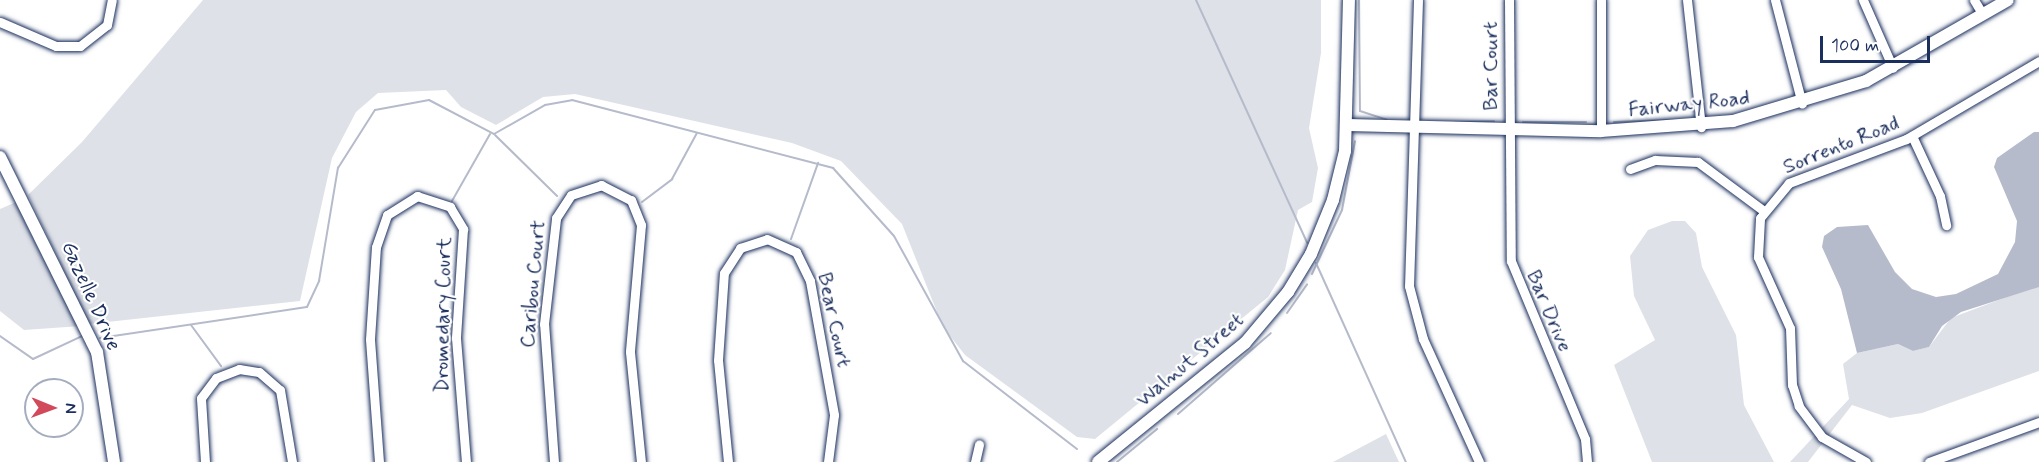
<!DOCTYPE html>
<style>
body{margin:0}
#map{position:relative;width:2039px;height:462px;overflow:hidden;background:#fff;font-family:Mynerve,sans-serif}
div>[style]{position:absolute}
.green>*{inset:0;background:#dee1e7}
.water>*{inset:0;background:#b5bbca}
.stream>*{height:2px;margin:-1px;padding:0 1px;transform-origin:1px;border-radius:1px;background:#b5bbca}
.roads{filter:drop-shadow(0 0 2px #1b2f5e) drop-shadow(0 0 2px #1b2f5e)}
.street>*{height:9px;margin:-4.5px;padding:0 4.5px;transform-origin:4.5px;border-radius:4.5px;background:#fff}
.secondary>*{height:12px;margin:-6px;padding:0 6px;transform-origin:6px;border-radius:6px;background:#fff}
span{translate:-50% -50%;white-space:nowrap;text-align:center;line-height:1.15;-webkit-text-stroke:4.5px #fff;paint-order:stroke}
.street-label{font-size:21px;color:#1b2f5e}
.north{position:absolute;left:24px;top:378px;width:60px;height:60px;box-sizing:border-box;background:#fff;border:2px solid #a4acbf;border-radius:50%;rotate:91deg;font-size:16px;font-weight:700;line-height:24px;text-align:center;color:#1b2f5e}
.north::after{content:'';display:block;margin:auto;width:21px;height:27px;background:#d1495b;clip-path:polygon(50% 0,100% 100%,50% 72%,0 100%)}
.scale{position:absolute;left:1820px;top:36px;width:110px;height:27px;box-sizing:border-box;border:3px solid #1b2f5e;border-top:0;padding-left:8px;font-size:18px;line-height:21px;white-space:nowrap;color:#1b2f5e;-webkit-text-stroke:4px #fff;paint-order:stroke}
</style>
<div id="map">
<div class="green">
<i style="clip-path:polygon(203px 0,1321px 0,1321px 53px,1309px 128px,1318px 168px,1312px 202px,1298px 210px,1285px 270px,1268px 297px,1095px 439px,1077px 437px,965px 355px,943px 327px,902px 224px,841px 161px,792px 143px,575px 94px,543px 97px,496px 125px,461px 107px,446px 90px,378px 93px,356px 112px,332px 158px,300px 301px,89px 324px,28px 195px,82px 142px)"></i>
<i style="clip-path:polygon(21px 200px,81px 326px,24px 330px,0 311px,0 209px)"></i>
<i style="clip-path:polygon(1672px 221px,1685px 221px,1696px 233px,1702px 267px,1736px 335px,1744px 405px,1774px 462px,1652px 462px,1614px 365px,1655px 340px,1634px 296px,1630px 256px,1648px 230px)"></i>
<i style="clip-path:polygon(2033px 287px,2039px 287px,2039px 371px,1922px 413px,1890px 418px,1852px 405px,1808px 462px,1790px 462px,1849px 399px,1843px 364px,1857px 353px,1898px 344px,1913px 351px,1929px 347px,1951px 318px)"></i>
<i style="clip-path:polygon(1386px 434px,1399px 462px,1333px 462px)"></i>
</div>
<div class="water">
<i style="clip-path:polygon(2034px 132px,2039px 132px,2039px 287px,1961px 312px,1942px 326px,1929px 347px,1913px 351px,1898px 344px,1857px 353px,1841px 289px,1822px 247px,1824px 236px,1837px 227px,1868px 225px,1895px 272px,1912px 289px,1936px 297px,1956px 294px,1998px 274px,2015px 242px,2017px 221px,1994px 167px,1997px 158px)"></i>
</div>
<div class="stream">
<i style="left:1196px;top:0;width:267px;rotate:65.4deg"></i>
<i style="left:1359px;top:0;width:111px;rotate:89.5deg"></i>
<i style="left:1360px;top:111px;width:28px;rotate:18deg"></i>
<i style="left:1455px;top:122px;width:39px;rotate:-1deg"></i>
<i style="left:1523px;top:122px;width:63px"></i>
<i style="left:1614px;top:122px;width:60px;rotate:-1.9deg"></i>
<i style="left:495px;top:135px;width:87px;rotate:44.5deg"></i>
<i style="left:452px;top:201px;width:77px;rotate:-60.4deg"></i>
<i style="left:642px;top:202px;width:38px;rotate:-37deg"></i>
<i style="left:672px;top:179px;width:52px;rotate:-61.5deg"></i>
<i style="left:791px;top:239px;width:81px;rotate:-70.4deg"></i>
<i style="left:1316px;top:263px;width:218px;rotate:65.7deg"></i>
<i style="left:1312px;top:274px;width:71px;rotate:-64.9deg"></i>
<i style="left:1342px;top:210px;width:70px;rotate:-79.3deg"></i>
<i style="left:1287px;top:313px;width:35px;rotate:-55deg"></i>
<i style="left:191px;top:325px;width:51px;rotate:53.8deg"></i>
<i style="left:0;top:336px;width:40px;rotate:34.9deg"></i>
<i style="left:33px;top:359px;width:54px;rotate:-25.1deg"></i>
<i style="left:100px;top:338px;width:209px;rotate:-8.5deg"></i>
<i style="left:307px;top:307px;width:29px;rotate:-65deg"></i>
<i style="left:319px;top:281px;width:115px;rotate:-80.5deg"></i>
<i style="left:338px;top:168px;width:69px;rotate:-57.5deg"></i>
<i style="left:375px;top:110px;width:55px;rotate:-10.5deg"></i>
<i style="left:429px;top:100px;width:73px;rotate:27.6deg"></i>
<i style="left:494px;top:134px;width:59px;rotate:-29.6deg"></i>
<i style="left:545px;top:105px;width:27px;rotate:-10deg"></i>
<i style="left:572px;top:100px;width:270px;rotate:14.6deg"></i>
<i style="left:833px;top:168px;width:91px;rotate:48.1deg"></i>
<i style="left:894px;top:236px;width:143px;rotate:61.1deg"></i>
<i style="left:963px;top:361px;width:144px;rotate:37.7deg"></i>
<i style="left:1178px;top:414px;width:123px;rotate:-41.1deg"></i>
<i style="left:1117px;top:462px;width:52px;rotate:-39.5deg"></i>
</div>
<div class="roads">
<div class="street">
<i style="left:1418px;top:0;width:286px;rotate:91.8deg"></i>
<i style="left:1409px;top:286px;width:55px;rotate:75.2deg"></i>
<i style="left:1423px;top:339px;width:135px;rotate:65.5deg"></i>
<i style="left:1509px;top:0;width:261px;rotate:89.6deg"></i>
<i style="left:1511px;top:261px;width:193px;rotate:67.4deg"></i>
<i style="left:1585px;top:439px;width:23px;rotate:85deg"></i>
<i style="left:1601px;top:0;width:131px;rotate:90deg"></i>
<i style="left:1687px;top:0;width:128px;rotate:83.7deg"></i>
<i style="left:1775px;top:0;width:107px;rotate:75.4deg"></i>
<i style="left:1863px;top:0;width:74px;rotate:66.2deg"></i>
<i style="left:1974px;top:0;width:17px;rotate:59deg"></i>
<i style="left:0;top:22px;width:61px;rotate:23.2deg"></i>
<i style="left:56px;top:46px;width:24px"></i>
<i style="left:80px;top:46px;width:34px;rotate:-38deg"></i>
<i style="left:107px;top:25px;width:25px;rotate:-79deg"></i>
<i style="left:1912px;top:136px;width:66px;rotate:65deg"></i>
<i style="left:1940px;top:196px;width:30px;rotate:78deg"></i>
<i style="left:1630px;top:169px;width:27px;rotate:-20deg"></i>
<i style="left:1655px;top:160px;width:43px;rotate:2.7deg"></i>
<i style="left:1698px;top:162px;width:82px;rotate:36.6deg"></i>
<i style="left:205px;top:462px;width:64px;rotate:-93.6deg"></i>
<i style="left:201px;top:398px;width:25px;rotate:-53deg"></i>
<i style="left:216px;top:378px;width:25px;rotate:-21deg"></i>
<i style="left:239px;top:369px;width:20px;rotate:9deg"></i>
<i style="left:259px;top:372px;width:28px;rotate:41deg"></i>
<i style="left:280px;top:390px;width:73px;rotate:80.5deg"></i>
<i style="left:379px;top:462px;width:123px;rotate:-94.2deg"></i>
<i style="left:370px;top:339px;width:92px;rotate:-86.3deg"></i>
<i style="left:376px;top:247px;width:34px;rotate:-71deg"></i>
<i style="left:387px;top:215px;width:36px;rotate:-32deg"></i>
<i style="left:417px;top:196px;width:35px;rotate:18deg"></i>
<i style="left:450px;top:207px;width:26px;rotate:59deg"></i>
<i style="left:463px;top:229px;width:109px;rotate:93.7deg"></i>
<i style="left:456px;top:338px;width:124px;rotate:85.4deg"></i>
<i style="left:554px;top:462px;width:138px;rotate:-94.1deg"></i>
<i style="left:544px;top:324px;width:107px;rotate:-83.5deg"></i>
<i style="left:556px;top:218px;width:27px;rotate:-57deg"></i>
<i style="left:571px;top:195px;width:32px;rotate:-18deg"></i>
<i style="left:601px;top:185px;width:34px;rotate:27deg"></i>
<i style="left:631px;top:200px;width:27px;rotate:68deg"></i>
<i style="left:641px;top:225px;width:127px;rotate:95deg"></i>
<i style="left:630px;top:352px;width:111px;rotate:84.3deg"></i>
<i style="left:728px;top:462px;width:102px;rotate:-95.6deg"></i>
<i style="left:718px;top:360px;width:87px;rotate:-86.1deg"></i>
<i style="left:724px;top:273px;width:30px;rotate:-57deg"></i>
<i style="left:740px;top:248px;width:28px;rotate:-18deg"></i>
<i style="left:767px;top:239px;width:32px;rotate:24deg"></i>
<i style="left:796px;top:252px;width:32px;rotate:64deg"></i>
<i style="left:810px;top:281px;width:136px;rotate:79.8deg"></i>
<i style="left:834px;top:415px;width:47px;rotate:97.3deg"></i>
<i style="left:975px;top:462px;width:18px;rotate:-77deg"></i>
<i style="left:1866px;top:462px;width:51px;rotate:-150.4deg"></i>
<i style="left:1822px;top:437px;width:39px;rotate:-127deg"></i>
<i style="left:1799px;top:406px;width:22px;rotate:-108deg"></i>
<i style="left:1792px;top:385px;width:57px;rotate:-92deg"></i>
<i style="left:1790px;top:328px;width:78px;rotate:-114.3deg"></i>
<i style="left:1758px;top:257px;width:39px;rotate:-87deg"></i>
<i style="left:1760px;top:218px;width:45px;rotate:-50.4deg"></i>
<i style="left:1789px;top:183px;width:125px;rotate:-20.6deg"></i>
<i style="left:1906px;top:139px;width:154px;rotate:-30.4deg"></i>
<i style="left:1929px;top:462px;width:117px;rotate:-20deg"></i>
</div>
<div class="secondary">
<i style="left:1348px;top:125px;width:253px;rotate:1.4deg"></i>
<i style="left:1601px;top:131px;width:132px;rotate:-4.3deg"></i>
<i style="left:1733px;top:121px;width:139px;rotate:-16.7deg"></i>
<i style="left:1866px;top:81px;width:163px;rotate:-29.7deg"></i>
<i style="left:0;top:157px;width:218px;rotate:63.6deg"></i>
<i style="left:97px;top:352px;width:111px;rotate:81.2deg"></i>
<i style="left:1098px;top:462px;width:189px;rotate:-39deg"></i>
<i style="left:1245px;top:343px;width:67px;rotate:-49.9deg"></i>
<i style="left:1288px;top:292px;width:44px;rotate:-58.8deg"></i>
<i style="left:1311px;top:254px;width:58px;rotate:-67.8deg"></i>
<i style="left:1333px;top:200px;width:50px;rotate:-76.2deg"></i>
<i style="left:1345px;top:151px;width:151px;rotate:-88.5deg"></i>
</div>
</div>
<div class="street-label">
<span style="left:1491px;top:66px;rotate:-90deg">Bar Court</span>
<span style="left:1689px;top:104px;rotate:-6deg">Fairway Road</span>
<span style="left:1841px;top:145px;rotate:-22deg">Sorrento Road</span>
<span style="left:533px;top:284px;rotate:-85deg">Caribou Court</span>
<span style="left:91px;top:296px;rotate:66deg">Gazelle Drive</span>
<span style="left:1549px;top:311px;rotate:67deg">Bar Drive</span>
<span style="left:443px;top:315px;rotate:-89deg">Dromedary Court</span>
<span style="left:834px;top:320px;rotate:78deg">Bear Court</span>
<span style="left:1190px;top:360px;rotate:-40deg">Walnut Street</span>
</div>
<div class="north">N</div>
<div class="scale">100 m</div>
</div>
